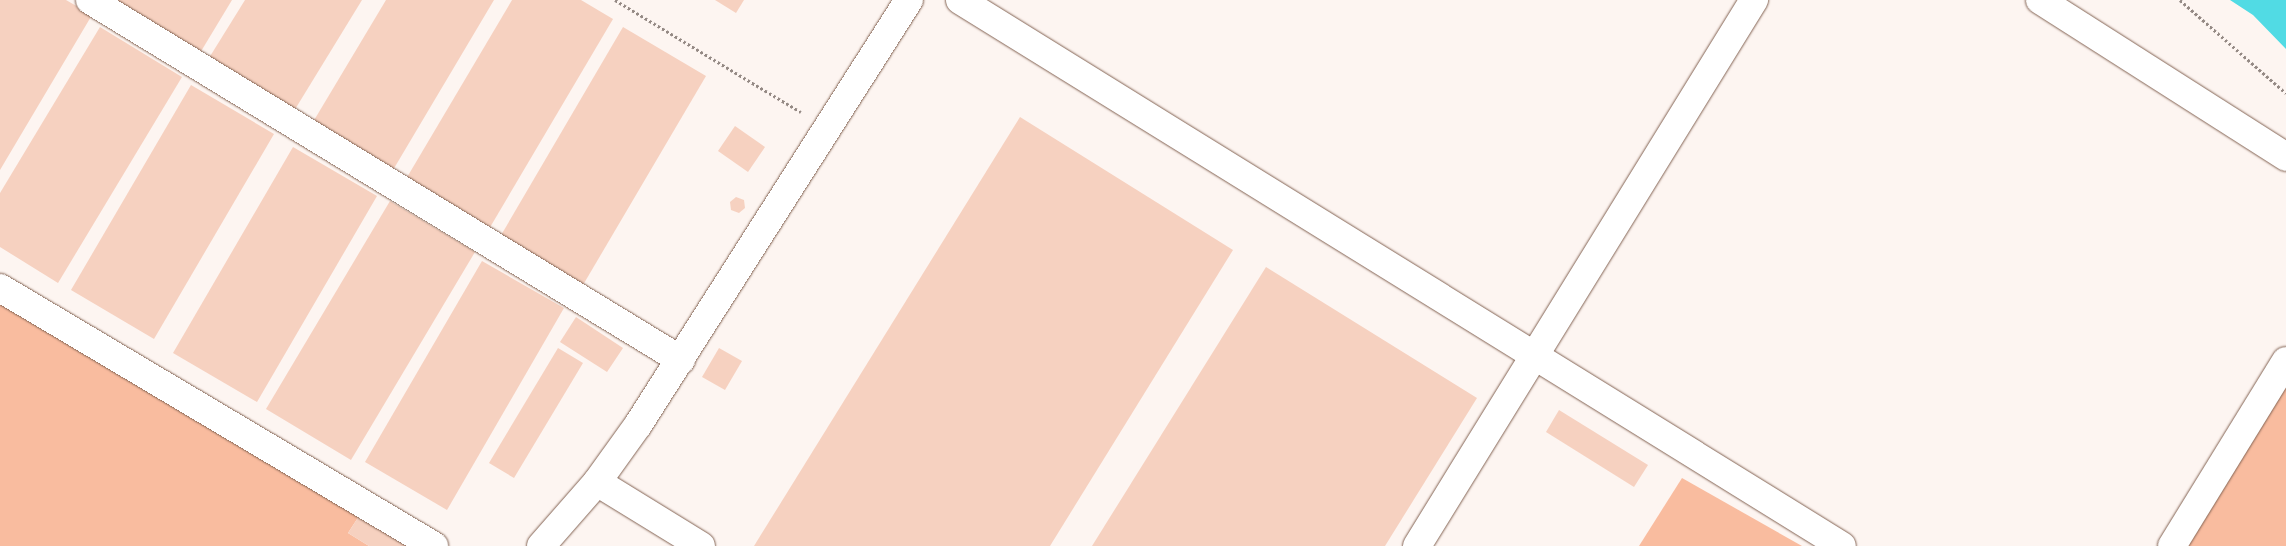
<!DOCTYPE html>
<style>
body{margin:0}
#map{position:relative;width:2286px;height:546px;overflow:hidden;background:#fdf5f1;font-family:Montserrat,sans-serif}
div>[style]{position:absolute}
.green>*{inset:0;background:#f9bc9f}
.water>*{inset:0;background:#51dbe4}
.building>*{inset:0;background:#f6d1c0}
.path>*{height:3px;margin-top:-1.5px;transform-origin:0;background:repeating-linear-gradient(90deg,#948984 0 2.5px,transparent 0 5px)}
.roads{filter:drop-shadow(0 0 1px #836353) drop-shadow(0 0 1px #836353)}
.minor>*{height:28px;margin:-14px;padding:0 14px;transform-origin:14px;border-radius:14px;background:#fff}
span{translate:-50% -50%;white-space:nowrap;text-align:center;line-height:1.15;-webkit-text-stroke:4px #fff;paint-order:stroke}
</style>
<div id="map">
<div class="green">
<i style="clip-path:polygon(0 299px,361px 513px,348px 533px,369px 546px,0 546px)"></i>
<i style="clip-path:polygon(2286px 387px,2286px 546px,2184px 546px)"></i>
<i style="clip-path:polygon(1682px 478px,1802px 546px,1639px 546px)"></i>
</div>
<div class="water">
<i style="clip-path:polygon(2230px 0,2286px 0,2286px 49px,2253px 15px)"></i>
</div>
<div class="building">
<i style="clip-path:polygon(0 0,66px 0,92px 15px,0 170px)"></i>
<i style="clip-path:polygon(114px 0,232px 0,200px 53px)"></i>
<i style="clip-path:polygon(245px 0,362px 0,294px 111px,209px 58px)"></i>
<i style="clip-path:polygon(386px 0,494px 0,393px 170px,313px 122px)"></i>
<i style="clip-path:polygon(512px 0,581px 0,613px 19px,489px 229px,406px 179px)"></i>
<i style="clip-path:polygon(715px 0,744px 0,736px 13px)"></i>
<i style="clip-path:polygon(100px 27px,182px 77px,58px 283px,0 247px,0 193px)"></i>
<i style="clip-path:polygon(623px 27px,706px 76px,583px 285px,500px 237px)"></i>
<i style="clip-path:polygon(191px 85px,274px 134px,154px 339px,71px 290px)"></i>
<i style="clip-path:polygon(1020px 117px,1233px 250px,1050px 546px,754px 546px)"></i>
<i style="clip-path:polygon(735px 126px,765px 147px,748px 172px,718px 151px)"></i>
<i style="clip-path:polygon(293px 147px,377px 196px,257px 402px,173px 353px)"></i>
<i style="clip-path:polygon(736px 197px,744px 200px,745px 208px,739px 213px,731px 210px,730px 202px)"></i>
<i style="clip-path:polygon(390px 201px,475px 252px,351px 460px,266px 409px)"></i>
<i style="clip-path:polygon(482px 261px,564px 308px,447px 510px,365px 462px)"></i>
<i style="clip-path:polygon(1266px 267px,1477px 398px,1385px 546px,1092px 546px)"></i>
<i style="clip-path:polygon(576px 317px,623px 348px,607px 372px,560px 342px)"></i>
<i style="clip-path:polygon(558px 348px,583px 363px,514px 478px,489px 463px)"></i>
<i style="clip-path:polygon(719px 348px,742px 361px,725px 390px,702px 377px)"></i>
<i style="clip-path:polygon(1559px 410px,1648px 465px,1634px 487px,1546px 432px)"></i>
<i style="clip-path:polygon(361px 513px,416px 546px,369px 546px,348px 533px)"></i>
</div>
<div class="path">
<i style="left:615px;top:0;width:217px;rotate:31.1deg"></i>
<i style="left:2180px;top:0;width:141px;rotate:41.3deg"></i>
</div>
<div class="roads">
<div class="minor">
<i style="left:90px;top:0;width:692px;rotate:31.35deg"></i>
<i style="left:960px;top:0;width:1037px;rotate:31.76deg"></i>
<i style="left:2040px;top:0;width:292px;rotate:32.5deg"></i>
<i style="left:0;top:288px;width:505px;rotate:30.73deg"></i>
<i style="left:597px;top:482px;width:122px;rotate:31.6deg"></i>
<i style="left:541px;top:546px;width:85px;rotate:-48.8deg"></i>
<i style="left:597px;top:482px;width:70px;rotate:-54.3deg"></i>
<i style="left:638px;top:425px;width:504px;rotate:-57.48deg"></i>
<i style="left:1417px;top:546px;width:642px;rotate:-58.32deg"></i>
<i style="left:2172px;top:546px;width:217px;rotate:-58.4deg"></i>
</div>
</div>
</div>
